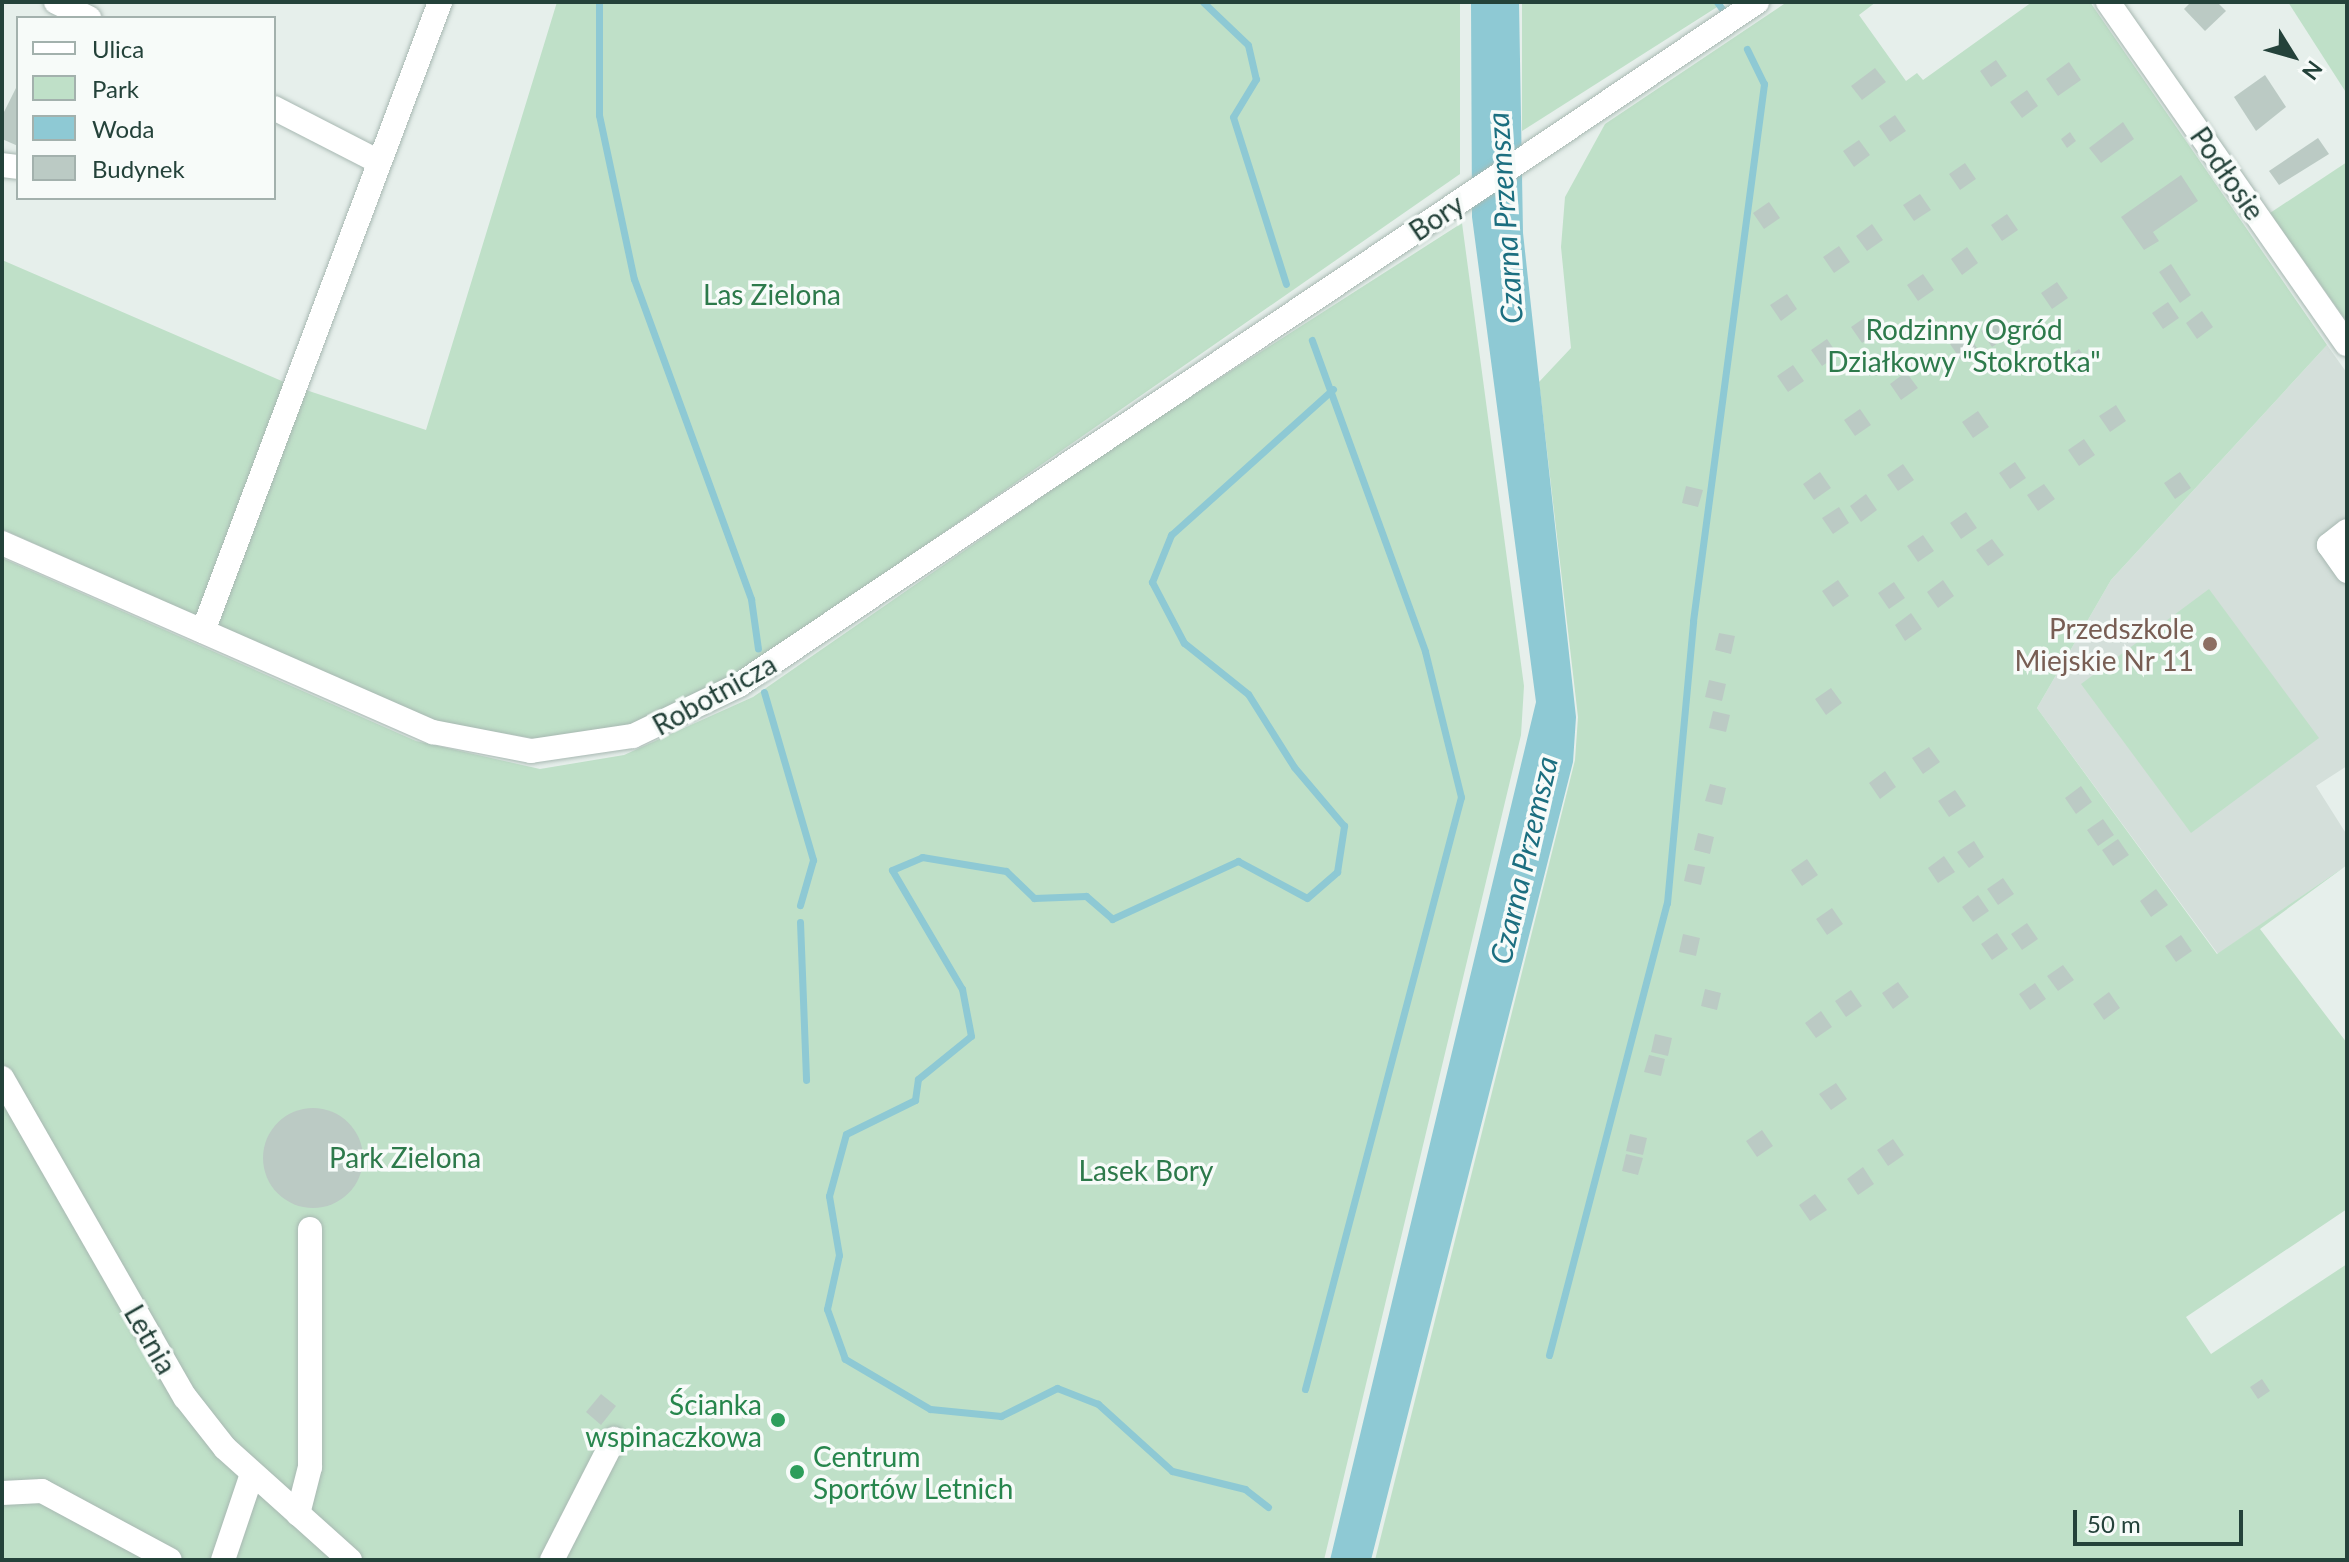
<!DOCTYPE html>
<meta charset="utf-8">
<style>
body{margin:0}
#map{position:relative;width:2349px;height:1562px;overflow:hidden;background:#e6efeb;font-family:Lato,sans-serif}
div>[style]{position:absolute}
.built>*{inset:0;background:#d4dfda}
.green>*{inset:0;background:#bfe0c8}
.water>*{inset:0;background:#8ec9d4}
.stream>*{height:7px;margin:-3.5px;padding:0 3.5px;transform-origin:3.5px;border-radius:3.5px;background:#8ec9d4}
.building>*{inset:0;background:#bbcac4}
.round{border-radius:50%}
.roads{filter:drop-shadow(0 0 2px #a8b8b2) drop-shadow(0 0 2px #a8b8b2)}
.minor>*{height:24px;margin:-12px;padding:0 12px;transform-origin:12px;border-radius:12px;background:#fff}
.dots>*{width:22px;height:22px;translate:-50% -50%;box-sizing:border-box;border:4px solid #f7fbf9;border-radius:50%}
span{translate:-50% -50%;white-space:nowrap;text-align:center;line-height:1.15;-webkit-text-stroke:7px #f7fbf9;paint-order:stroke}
.street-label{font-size:28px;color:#24423a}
.park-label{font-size:28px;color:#2d7a4b}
.education-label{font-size:28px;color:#785e54}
.right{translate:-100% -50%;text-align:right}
.leisure-label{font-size:28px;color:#27864d}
.left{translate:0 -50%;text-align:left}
.water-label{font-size:30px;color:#1c6f80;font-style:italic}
.frame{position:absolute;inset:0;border:4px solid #24423a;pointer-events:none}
.legend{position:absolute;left:16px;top:16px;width:260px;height:184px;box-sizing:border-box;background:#f7fbf9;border:2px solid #a3b1ad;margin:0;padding:10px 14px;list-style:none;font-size:24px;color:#24423a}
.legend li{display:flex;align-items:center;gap:16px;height:40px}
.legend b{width:40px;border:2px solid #a3b1ad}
.north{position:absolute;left:2253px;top:16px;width:80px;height:80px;-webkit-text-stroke:6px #f7fbf9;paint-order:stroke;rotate:127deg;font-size:22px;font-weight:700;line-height:32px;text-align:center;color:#24423a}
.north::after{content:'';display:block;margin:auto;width:28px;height:36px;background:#24423a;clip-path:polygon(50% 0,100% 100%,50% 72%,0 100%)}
.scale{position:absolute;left:2073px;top:1510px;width:170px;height:36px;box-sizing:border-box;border:4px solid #24423a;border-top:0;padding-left:10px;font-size:24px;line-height:28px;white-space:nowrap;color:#24423a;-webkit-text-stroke:6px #f7fbf9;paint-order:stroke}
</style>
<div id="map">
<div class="built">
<i style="clip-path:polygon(2327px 345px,2347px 373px,2347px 766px,2316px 786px,2347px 835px,2347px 865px,2218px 954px,2037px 708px,2111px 580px)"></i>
</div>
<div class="green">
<i style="clip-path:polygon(557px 2px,1460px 2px,1460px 174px,740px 674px,625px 727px,537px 739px,426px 720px,2px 529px,2px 260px,291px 385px,426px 430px)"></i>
<i style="clip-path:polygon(1522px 2px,1725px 2px,1522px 131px)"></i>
<i style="clip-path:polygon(1787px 2px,1876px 2px,1859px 15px,1906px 81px,1917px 73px,1923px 80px,2032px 2px,2090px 2px,2327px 345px,2111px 580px,2037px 708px,2217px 954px,2347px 865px,2260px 929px,2347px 1043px,2347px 1209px,2186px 1317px,2211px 1354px,2347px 1264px,2347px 1560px,1375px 1560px,1575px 760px,1578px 717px,1539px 382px,1571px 348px,1561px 247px,1565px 197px,1605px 124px)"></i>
<i style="clip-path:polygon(2288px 2px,2347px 2px,2347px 94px)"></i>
<i style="clip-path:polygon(2347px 162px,2347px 322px,2270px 213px)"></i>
<i style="clip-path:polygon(1462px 223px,1524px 686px,1521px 735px,1324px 1560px,2px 1560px,2px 558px,416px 741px,540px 769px,624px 755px,753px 697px,1134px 433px)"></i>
<i style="clip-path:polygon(2209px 589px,2319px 738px,2191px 833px,2081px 684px)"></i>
</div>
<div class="water">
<i style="clip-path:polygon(1471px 2px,1519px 2px,1523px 233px,1576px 717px,1573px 762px,1371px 1560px,1330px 1560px,1536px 702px,1472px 217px)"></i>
</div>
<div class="stream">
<i style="left:599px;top:2px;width:113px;rotate:90deg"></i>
<i style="left:599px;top:115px;width:168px;rotate:78deg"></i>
<i style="left:634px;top:279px;width:341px;rotate:69.9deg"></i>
<i style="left:751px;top:599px;width:50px;rotate:82deg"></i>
<i style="left:1203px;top:2px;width:62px;rotate:43.7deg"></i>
<i style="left:1248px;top:45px;width:35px;rotate:77deg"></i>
<i style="left:1256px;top:79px;width:44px;rotate:121.2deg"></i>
<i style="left:1233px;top:117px;width:175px;rotate:72.4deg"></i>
<i style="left:1717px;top:2px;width:9px;rotate:54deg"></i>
<i style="left:764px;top:692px;width:175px;rotate:73.7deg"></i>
<i style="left:813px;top:860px;width:47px;rotate:106.1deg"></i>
<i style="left:800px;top:922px;width:158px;rotate:87.8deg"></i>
<i style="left:1549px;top:1355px;width:467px;rotate:-75.4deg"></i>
<i style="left:1667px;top:903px;width:283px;rotate:-84.7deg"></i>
<i style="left:1693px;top:621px;width:542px;rotate:-82.47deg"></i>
<i style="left:1764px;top:84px;width:39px;rotate:-116deg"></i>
<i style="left:1305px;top:1389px;width:612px;rotate:-75.24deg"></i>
<i style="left:1461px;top:797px;width:150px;rotate:-103.9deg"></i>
<i style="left:1425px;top:651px;width:331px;rotate:-110deg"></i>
<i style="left:1268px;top:1507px;width:29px;rotate:-142deg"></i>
<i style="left:1245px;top:1489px;width:75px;rotate:-166.1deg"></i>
<i style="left:1172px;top:1471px;width:100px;rotate:-137.8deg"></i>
<i style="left:1098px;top:1404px;width:44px;rotate:-158.7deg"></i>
<i style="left:1057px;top:1388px;width:63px;rotate:153.4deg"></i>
<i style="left:1001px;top:1416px;width:71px;rotate:-174.4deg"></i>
<i style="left:930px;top:1409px;width:99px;rotate:-149.5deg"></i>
<i style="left:845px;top:1359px;width:53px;rotate:-109.8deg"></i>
<i style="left:827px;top:1309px;width:55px;rotate:-77.5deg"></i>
<i style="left:839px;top:1255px;width:60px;rotate:-99.6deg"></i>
<i style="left:829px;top:1196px;width:64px;rotate:-74.7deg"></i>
<i style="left:846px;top:1134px;width:77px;rotate:-26.2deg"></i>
<i style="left:915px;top:1100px;width:21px;rotate:-82deg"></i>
<i style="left:918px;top:1079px;width:68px;rotate:-39.1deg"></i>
<i style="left:971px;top:1036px;width:48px;rotate:-100.8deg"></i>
<i style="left:962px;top:989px;width:138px;rotate:-120.5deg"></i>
<i style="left:892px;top:870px;width:33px;rotate:-23deg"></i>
<i style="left:922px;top:857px;width:85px;rotate:9.5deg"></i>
<i style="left:1006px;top:871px;width:39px;rotate:44deg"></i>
<i style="left:1034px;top:898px;width:52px;rotate:-2.2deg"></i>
<i style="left:1086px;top:896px;width:35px;rotate:41deg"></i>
<i style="left:1112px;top:919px;width:139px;rotate:-24.7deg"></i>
<i style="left:1238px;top:861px;width:78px;rotate:28.2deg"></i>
<i style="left:1307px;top:898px;width:40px;rotate:-41deg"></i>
<i style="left:1337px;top:872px;width:47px;rotate:-81.3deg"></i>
<i style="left:1344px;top:826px;width:77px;rotate:-130.3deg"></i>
<i style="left:1294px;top:767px;width:86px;rotate:-122.2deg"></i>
<i style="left:1248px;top:694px;width:82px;rotate:-141.4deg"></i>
<i style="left:1184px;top:643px;width:69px;rotate:-117.7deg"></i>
<i style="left:1152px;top:582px;width:51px;rotate:-68deg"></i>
<i style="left:1171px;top:535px;width:218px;rotate:-42deg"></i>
</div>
<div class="building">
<i style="clip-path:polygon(2191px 2px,2217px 2px,2226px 11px,2205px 31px,2184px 9px)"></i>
<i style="clip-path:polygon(1996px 60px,2007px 76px,1991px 87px,1980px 71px)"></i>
<i style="clip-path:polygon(2069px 62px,2081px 80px,2058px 96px,2046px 79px)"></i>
<i style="clip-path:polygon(1875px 68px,1886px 82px,1862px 100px,1851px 86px)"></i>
<i style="clip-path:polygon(2265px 75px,2286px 107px,2256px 131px,2234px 97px)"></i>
<i style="clip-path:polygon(18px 84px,18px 146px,2px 139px,2px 116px)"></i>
<i style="clip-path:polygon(2027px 90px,2038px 106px,2022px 118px,2010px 102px)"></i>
<i style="clip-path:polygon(1895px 115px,1906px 131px,1890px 142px,1879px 126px)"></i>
<i style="clip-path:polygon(2123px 122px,2134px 139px,2101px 163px,2089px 148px)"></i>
<i style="clip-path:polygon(2070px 132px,2076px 141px,2067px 148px,2061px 139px)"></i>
<i style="clip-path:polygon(2318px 138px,2329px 154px,2279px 185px,2269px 171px)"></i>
<i style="clip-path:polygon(1859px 140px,1870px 155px,1854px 167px,1843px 151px)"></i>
<i style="clip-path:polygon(1965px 163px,1976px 179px,1960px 190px,1949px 174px)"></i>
<i style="clip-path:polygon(2181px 175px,2198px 201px,2153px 232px,2159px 241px,2144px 250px,2121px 217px)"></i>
<i style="clip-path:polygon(1920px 194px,1931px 210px,1914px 221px,1903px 205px)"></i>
<i style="clip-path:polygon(1769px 202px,1780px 218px,1764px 229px,1753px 213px)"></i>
<i style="clip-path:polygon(2007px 214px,2018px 230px,2002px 241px,1991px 225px)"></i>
<i style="clip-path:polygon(1872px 224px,1883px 240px,1867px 251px,1856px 236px)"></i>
<i style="clip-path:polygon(1839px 246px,1850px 262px,1834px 273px,1823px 257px)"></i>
<i style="clip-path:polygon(1967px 247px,1978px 263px,1962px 275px,1951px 259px)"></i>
<i style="clip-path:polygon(2171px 264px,2191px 295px,2180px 303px,2159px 272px)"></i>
<i style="clip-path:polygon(1923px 274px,1934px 290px,1918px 301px,1907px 285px)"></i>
<i style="clip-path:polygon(2057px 282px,2068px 298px,2052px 309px,2041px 293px)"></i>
<i style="clip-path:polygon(1787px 294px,1797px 309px,1781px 321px,1770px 305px)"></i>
<i style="clip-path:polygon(2168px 302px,2179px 318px,2163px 329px,2152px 313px)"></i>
<i style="clip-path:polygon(2202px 311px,2213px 327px,2197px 339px,2186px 323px)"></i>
<i style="clip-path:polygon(1867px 316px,1878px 332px,1862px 343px,1851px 327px)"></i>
<i style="clip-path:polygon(1997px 320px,2008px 336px,1992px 347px,1981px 331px)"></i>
<i style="clip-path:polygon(1966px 332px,1977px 348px,1961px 360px,1950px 344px)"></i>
<i style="clip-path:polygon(1827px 339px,1838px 355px,1822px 366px,1811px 350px)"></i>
<i style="clip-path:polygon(2079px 349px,2090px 365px,2073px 376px,2063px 360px)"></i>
<i style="clip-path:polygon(1793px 365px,1804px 381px,1788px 392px,1777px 376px)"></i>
<i style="clip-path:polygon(1906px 372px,1918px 388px,1901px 400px,1890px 384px)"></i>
<i style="clip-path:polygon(2116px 405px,2126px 421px,2110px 432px,2099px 416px)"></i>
<i style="clip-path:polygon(1860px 409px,1871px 425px,1855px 436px,1844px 420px)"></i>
<i style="clip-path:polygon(1978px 411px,1989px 427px,1973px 438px,1962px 422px)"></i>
<i style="clip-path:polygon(2084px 439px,2095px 455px,2079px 466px,2068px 450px)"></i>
<i style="clip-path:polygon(2015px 462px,2026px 478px,2010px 489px,1999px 473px)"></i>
<i style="clip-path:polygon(1903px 464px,1914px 480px,1898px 491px,1887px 475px)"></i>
<i style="clip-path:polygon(1820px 472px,1831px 488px,1814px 500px,1803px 484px)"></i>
<i style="clip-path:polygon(2180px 472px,2191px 488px,2175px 499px,2164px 483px)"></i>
<i style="clip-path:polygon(2044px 484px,2055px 499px,2038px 511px,2027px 495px)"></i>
<i style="clip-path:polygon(1686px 486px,1703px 490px,1698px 507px,1682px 503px)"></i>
<i style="clip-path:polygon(1866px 494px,1877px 510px,1861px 522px,1850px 506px)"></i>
<i style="clip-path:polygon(1839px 507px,1849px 523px,1833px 534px,1822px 518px)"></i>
<i style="clip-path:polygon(1966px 512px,1977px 528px,1961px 539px,1950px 523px)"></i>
<i style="clip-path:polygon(1923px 535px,1934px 551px,1918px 562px,1907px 546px)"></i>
<i style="clip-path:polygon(1992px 539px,2004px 555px,1988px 566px,1976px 550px)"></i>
<i style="clip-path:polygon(1838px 580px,1849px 596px,1833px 607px,1822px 591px)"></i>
<i style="clip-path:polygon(1943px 580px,1954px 596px,1938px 608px,1927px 592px)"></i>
<i style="clip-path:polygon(1894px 582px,1905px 598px,1889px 609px,1878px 593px)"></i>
<i style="clip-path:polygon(1911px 613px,1922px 629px,1905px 641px,1895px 625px)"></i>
<i style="clip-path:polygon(1719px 633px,1735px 636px,1731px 654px,1715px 650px)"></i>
<i style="clip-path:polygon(1709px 680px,1726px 684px,1722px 701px,1705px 697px)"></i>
<i style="clip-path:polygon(1831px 688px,1842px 703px,1826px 715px,1815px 699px)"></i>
<i style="clip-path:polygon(1713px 711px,1730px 715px,1726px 732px,1709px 728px)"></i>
<i style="clip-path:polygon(1929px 747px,1940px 762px,1923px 774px,1912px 758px)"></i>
<i style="clip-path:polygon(1885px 771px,1896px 787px,1880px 799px,1869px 783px)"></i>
<i style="clip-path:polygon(1710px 784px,1726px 788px,1722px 805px,1705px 801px)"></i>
<i style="clip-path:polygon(2081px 786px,2092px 802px,2076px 814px,2065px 798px)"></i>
<i style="clip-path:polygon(1955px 790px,1966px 806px,1949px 817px,1938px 801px)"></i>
<i style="clip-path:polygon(2103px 819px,2114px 835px,2098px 846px,2087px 830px)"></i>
<i style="clip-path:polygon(1698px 833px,1714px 837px,1710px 854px,1694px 850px)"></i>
<i style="clip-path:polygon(2118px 839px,2129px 855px,2113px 866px,2102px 850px)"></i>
<i style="clip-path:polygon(1974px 841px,1984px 857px,1969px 868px,1957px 852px)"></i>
<i style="clip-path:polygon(1944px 856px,1955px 872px,1938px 883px,1928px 868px)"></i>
<i style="clip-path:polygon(1807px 859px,1818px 875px,1802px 886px,1791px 870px)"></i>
<i style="clip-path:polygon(1688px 864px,1705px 867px,1701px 885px,1684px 881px)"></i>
<i style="clip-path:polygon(2003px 878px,2014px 894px,1998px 905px,1987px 889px)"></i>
<i style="clip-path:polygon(2156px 889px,2168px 905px,2151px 917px,2140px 901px)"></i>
<i style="clip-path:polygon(1978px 895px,1989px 911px,1973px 922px,1962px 907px)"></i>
<i style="clip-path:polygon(1832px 908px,1843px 924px,1827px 935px,1816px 919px)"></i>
<i style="clip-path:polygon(2027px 923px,2038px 939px,2022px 950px,2011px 934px)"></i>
<i style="clip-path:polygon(1997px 933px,2008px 949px,1992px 960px,1981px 944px)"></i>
<i style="clip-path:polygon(1683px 934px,1700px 938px,1696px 956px,1679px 952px)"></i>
<i style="clip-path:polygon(2181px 935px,2192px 951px,2176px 962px,2165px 946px)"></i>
<i style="clip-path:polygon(2063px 965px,2074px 980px,2058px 991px,2047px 976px)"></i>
<i style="clip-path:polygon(1898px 982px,1909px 997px,1893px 1009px,1882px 993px)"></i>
<i style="clip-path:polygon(2035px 983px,2046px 999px,2030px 1010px,2019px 994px)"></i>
<i style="clip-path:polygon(1705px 989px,1721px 993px,1717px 1010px,1701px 1006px)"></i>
<i style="clip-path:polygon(1851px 990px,1862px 1006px,1846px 1017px,1835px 1001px)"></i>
<i style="clip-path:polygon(2109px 992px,2120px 1008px,2104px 1020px,2093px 1004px)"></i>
<i style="clip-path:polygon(1821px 1011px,1832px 1027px,1816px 1038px,1805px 1023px)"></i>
<i style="clip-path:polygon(1655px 1034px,1672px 1038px,1668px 1056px,1651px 1052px)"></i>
<i style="clip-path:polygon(1649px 1055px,1665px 1059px,1661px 1076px,1644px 1072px)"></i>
<i style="clip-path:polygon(1836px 1083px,1847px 1099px,1831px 1110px,1819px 1094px)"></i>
<i class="round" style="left:263px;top:1108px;width:100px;height:100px"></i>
<i style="clip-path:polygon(1762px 1130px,1773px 1146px,1757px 1157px,1746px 1141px)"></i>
<i style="clip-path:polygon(1630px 1134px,1647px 1138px,1643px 1155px,1626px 1151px)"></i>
<i style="clip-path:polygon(1893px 1139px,1904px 1155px,1888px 1166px,1877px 1150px)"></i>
<i style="clip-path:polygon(1626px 1154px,1643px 1158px,1638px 1175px,1622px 1171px)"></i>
<i style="clip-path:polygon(1863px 1167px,1874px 1184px,1858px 1195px,1847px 1179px)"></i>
<i style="clip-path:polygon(1815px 1194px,1827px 1210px,1810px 1221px,1799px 1205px)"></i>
<i style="clip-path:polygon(2262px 1379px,2270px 1391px,2258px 1399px,2250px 1387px)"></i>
<i style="clip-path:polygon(601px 1394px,616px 1406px,601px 1425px,586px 1412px)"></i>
</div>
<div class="roads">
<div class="minor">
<i style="left:56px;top:2px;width:37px;rotate:26deg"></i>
<i style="left:2108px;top:2px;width:417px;rotate:55.1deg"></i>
<i style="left:274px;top:108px;width:118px;rotate:27.2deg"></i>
<i style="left:2px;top:165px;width:16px;rotate:7deg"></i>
<i style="left:2347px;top:531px;width:23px;rotate:142deg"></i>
<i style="left:2329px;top:545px;width:32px;rotate:55deg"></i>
<i style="left:2px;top:543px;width:471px;rotate:23.7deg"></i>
<i style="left:433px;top:732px;width:100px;rotate:11deg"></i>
<i style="left:531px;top:751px;width:103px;rotate:-8.4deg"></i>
<i style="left:633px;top:736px;width:118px;rotate:-25.7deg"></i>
<i style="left:739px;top:685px;width:1226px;rotate:-33.86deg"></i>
<i style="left:203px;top:631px;width:672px;rotate:-69.35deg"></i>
<i style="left:2px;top:1078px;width:368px;rotate:60.2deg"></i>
<i style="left:185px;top:1397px;width:65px;rotate:51.9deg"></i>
<i style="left:225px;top:1448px;width:168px;rotate:41.9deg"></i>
<i style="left:2px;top:1493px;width:40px;rotate:-2.9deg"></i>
<i style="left:42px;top:1491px;width:145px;rotate:28.3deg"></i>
<i style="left:298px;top:1514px;width:49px;rotate:-75.7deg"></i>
<i style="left:310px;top:1467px;width:238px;rotate:-90deg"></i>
<i style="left:223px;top:1560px;width:91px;rotate:-71.4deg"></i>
<i style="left:552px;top:1560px;width:136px;rotate:-62.9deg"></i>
</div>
</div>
<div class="dots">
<i style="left:2210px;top:644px;background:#8d6e63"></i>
<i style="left:778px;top:1420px;background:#2e9e5b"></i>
<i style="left:797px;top:1472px;background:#2e9e5b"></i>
</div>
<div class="street-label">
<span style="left:2228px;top:173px;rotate:55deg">Podłosie</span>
<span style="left:1436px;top:217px;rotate:-34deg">Bory</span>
<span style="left:714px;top:694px;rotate:-29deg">Robotnicza</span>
<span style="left:151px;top:1339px;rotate:60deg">Letnia</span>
</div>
<div class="park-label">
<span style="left:772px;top:294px">Las Zielona</span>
<span style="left:1964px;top:345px">Rodzinny Ogród<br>Działkowy "Stokrotka"</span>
<span style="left:405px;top:1157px">Park Zielona</span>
<span style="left:1146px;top:1170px">Lasek Bory</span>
</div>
<div class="education-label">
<span class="right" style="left:2194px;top:644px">Przedszkole<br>Miejskie Nr 11</span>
</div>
<div class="leisure-label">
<span class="right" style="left:762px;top:1420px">Ścianka<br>wspinaczkowa</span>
<span class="left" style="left:813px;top:1472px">Centrum<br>Sportów Letnich</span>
</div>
<div class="water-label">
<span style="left:1504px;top:218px;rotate:-94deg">Czarna Przemsza</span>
<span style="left:1523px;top:860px;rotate:-77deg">Czarna Przemsza</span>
</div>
<div class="frame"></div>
<ul class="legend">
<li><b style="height:10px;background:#fff"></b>Ulica</li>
<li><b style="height:22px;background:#bfe0c8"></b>Park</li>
<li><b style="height:22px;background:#8ec9d4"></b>Woda</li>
<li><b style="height:22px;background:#bbcac4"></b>Budynek</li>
</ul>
<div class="north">N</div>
<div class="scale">50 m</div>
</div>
